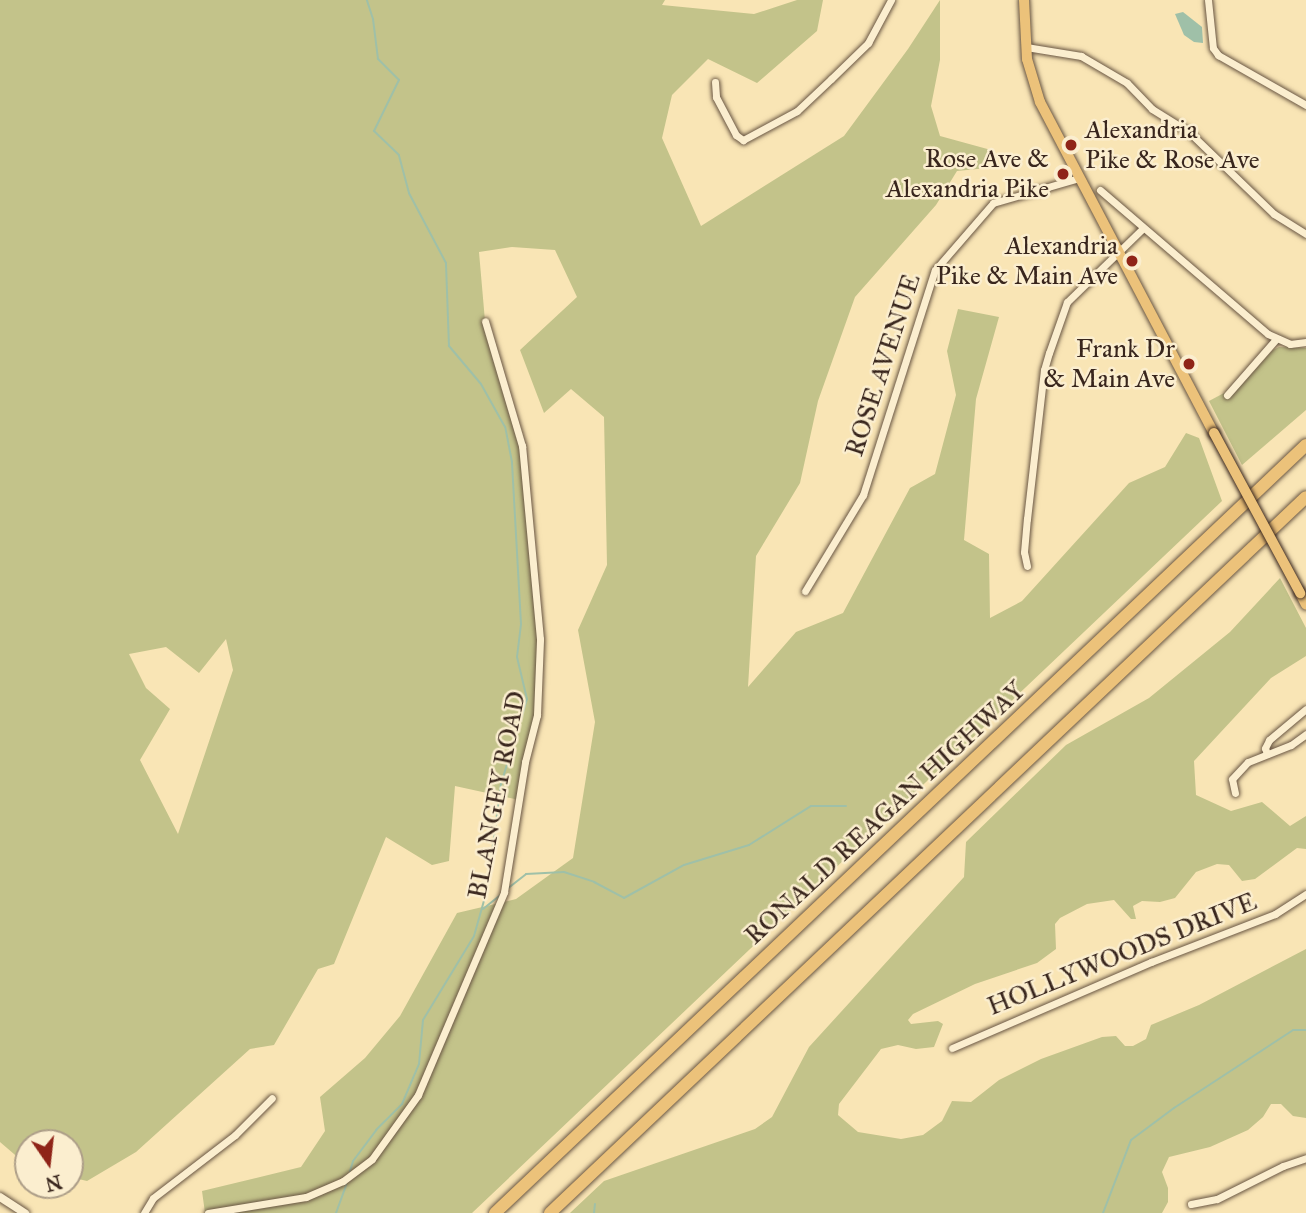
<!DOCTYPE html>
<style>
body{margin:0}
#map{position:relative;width:1306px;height:1213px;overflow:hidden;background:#f9e5b5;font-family:"IM FELL Great Primer",serif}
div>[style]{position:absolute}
.green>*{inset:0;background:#c3c38a}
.water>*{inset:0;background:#9fc0a8}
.stream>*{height:2px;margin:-1px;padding:0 1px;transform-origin:1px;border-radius:1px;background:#9fc0a8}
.roads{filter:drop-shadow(0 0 2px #695643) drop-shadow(0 0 2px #695643)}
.minor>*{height:7px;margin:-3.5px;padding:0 3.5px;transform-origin:3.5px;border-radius:3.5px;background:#fbeecf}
.tertiary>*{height:8px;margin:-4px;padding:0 4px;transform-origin:4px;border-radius:4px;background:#fbeecf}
.primary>*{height:10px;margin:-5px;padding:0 5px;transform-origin:5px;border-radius:5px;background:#ecc27a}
.motorway>*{height:12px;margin:-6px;padding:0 6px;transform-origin:6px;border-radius:6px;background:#ecc27a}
.bridges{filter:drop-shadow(0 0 2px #39261d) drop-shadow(0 0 2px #39261d)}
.primary-bridge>*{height:10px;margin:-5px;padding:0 5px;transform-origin:5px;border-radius:5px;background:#ecc27a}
.dots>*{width:19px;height:19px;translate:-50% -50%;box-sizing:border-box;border:4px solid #fbeecf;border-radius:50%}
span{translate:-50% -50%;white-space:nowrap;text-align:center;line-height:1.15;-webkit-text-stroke:5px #fbeecf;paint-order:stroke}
.poi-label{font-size:26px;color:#39261d}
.left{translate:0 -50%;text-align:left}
.right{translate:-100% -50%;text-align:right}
.street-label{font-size:26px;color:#39261d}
.north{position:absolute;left:14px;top:1129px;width:70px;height:70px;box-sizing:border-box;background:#fbeecf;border:2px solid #ad9e88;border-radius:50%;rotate:166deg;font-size:19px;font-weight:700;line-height:28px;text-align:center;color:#39261d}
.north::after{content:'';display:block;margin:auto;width:24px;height:32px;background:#8f2418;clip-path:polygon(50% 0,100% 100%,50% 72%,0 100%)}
</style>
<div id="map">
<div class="green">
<i style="clip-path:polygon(evenodd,0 0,665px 0,662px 5px,754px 14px,797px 0,823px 0,817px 31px,757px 83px,708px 59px,672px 95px,662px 138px,701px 226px,844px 136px,908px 49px,940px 0,940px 60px,931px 106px,940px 136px,991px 150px,987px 168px,957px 171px,936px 205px,855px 297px,818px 401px,800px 483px,756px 556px,748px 687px,796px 632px,843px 613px,910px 488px,935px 474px,956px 395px,947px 351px,958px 309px,999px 317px,976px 399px,964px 540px,989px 554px,990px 618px,1022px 601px,1129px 483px,1165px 467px,1186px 433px,1199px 438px,1222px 501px,472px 1213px,205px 1213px,202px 1191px,301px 1167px,325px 1131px,320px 1097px,365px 1058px,400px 1016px,457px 913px,516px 899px,573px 858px,595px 722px,578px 630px,607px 565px,604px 417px,571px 389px,544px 413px,520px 350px,577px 297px,555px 250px,512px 247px,479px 252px,485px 321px,516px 423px,539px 604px,539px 698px,519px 800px,455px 786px,449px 861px,432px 865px,386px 837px,334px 964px,318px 969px,274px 1045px,250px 1049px,136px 1152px,87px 1181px,70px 1177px,70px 1143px,28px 1143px,28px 1166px,0 1142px,0 0,226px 639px,233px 670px,178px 834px,140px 760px,170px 709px,146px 688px,129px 654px,166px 647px,199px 673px,226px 639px)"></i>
<i style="clip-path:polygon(1279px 347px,1306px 348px,1306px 410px,1242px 465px,1209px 401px,1224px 393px,1230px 397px,1273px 350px)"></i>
<i style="clip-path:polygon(1280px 578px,1306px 628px,1306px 656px,1271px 678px,1194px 761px,1196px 795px,1231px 811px,1262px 802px,1290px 826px,1306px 816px,1306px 849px,1297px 848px,1255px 879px,1242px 881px,1229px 865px,1217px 864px,1196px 872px,1175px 898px,1160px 902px,1142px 901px,1133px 906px,1136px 919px,1131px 919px,1114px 900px,1087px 904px,1060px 918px,1055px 924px,1056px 949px,1037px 963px,975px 984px,913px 1014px,908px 1020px,911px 1024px,938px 1021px,943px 1024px,934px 1047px,916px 1049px,898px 1045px,881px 1049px,839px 1104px,838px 1115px,858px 1132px,901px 1139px,923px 1135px,942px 1121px,952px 1101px,971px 1102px,999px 1080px,1041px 1059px,1102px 1037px,1116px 1036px,1125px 1046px,1133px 1046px,1146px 1039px,1151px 1025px,1199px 1005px,1306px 949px,1306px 1118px,1293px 1116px,1281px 1104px,1271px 1104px,1263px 1117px,1248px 1130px,1210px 1147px,1169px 1157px,1162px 1172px,1168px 1188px,1168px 1202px,1162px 1213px,570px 1213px,604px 1181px,755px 1129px,772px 1117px,809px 1047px,964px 877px,966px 842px,1066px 745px,1149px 698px,1230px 632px)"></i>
</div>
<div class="water">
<i style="clip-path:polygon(1183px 12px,1202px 27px,1203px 43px,1194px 42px,1184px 35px,1175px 14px)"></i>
</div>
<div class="stream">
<i style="left:507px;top:889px;width:24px;rotate:-38deg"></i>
<i style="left:526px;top:874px;width:38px;rotate:-3deg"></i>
<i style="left:564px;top:872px;width:32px;rotate:18deg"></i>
<i style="left:594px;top:882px;width:34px;rotate:28deg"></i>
<i style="left:624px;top:898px;width:68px;rotate:-28.8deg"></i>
<i style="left:684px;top:865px;width:68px;rotate:-17.1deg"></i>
<i style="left:749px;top:845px;width:73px;rotate:-32.2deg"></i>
<i style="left:811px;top:806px;width:35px"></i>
<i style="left:483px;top:909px;width:22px;rotate:-39deg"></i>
<i style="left:350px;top:1171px;width:10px;rotate:-73deg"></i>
<i style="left:353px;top:1161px;width:39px;rotate:-53deg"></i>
<i style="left:376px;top:1130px;width:37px;rotate:-45deg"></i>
<i style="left:402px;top:1104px;width:43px;rotate:-67deg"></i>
<i style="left:419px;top:1064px;width:44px;rotate:-84.8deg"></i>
<i style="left:423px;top:1020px;width:98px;rotate:-58.7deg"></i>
<i style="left:474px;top:936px;width:48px;rotate:-74.2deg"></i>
<i style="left:487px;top:890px;width:107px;rotate:-82.5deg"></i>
<i style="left:501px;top:784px;width:89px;rotate:-73deg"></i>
<i style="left:527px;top:699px;width:43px;rotate:-103.4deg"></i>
<i style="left:517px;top:657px;width:33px;rotate:-83deg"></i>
<i style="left:521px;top:624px;width:162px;rotate:-93.2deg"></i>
<i style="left:512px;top:462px;width:36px;rotate:-101deg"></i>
<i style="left:505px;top:427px;width:49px;rotate:-119.2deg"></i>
<i style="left:481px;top:384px;width:50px;rotate:-130.1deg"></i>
<i style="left:449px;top:346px;width:83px;rotate:-92.1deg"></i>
<i style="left:446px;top:263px;width:79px;rotate:-117.9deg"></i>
<i style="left:409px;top:193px;width:39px;rotate:-105deg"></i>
<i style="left:399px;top:155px;width:35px;rotate:-136deg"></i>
<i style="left:374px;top:131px;width:57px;rotate:-63.9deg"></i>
<i style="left:399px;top:80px;width:30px;rotate:-135deg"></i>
<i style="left:378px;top:59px;width:40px;rotate:-97.1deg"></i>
<i style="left:373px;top:19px;width:20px;rotate:-108deg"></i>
<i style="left:336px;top:1213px;width:30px;rotate:-70deg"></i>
<i style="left:594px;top:1213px;width:9px;rotate:-84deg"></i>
<i style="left:1103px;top:1213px;width:78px;rotate:-69deg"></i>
<i style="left:1131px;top:1140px;width:54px;rotate:-36.7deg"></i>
<i style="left:1174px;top:1108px;width:142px;rotate:-33.2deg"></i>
<i style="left:1293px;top:1030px;width:13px"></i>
</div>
<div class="roads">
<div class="minor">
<i style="left:1208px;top:0;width:48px;rotate:84.1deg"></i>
<i style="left:1213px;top:48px;width:9px;rotate:54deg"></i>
<i style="left:1218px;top:55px;width:101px;rotate:29.6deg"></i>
<i style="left:1026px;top:47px;width:56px;rotate:9.3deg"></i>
<i style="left:1081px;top:56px;width:53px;rotate:30.4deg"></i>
<i style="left:1127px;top:83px;width:36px;rotate:46deg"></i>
<i style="left:1152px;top:109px;width:44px;rotate:31.9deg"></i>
<i style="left:1189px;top:132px;width:118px;rotate:44deg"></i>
<i style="left:1274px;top:214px;width:38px;rotate:32deg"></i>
<i style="left:715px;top:82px;width:15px;rotate:86deg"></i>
<i style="left:716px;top:97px;width:43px;rotate:62.2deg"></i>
<i style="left:736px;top:135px;width:9px;rotate:36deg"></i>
<i style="left:743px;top:140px;width:61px;rotate:-28.2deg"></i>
<i style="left:797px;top:111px;width:47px;rotate:-43.3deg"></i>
<i style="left:831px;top:79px;width:52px;rotate:-44.2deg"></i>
<i style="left:868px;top:43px;width:49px;rotate:-61.9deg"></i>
<i style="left:1100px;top:190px;width:221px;rotate:40.6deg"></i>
<i style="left:1268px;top:334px;width:24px;rotate:24deg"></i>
<i style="left:1290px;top:344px;width:16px;rotate:-7deg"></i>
<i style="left:1227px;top:395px;width:74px;rotate:-48.8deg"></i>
<i style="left:1027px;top:566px;width:14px;rotate:-102deg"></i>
<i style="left:1024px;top:552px;width:33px;rotate:-85deg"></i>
<i style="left:1027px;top:519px;width:150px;rotate:-83.5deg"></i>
<i style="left:1044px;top:370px;width:18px;rotate:-74deg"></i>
<i style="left:1049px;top:353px;width:54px;rotate:-70.6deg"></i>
<i style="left:1067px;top:302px;width:106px;rotate:-44.2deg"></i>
<i style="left:805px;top:591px;width:112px;rotate:-58.9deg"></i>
<i style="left:863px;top:495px;width:236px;rotate:-72.3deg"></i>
<i style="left:935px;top:270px;width:89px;rotate:-49.1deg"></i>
<i style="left:993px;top:203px;width:90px;rotate:-16.2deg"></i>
<i style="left:1267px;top:754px;width:6px;rotate:-108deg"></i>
<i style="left:1265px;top:748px;width:9px;rotate:-63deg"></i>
<i style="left:1269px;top:740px;width:48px;rotate:-40deg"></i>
<i style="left:1235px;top:793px;width:14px;rotate:-102deg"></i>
<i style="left:1232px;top:779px;width:23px;rotate:-47deg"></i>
<i style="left:1248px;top:762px;width:46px;rotate:-21.6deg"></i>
<i style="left:1291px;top:745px;width:19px;rotate:-36deg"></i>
<i style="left:952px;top:1048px;width:217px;rotate:-23.4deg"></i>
<i style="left:1151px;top:962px;width:133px;rotate:-21.2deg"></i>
<i style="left:1275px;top:914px;width:37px;rotate:-33deg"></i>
<i style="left:1191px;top:1204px;width:26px;rotate:-11deg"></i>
<i style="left:1217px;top:1199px;width:74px;rotate:-26.6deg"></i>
<i style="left:1283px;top:1166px;width:24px;rotate:-19deg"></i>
<i style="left:144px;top:1213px;width:17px;rotate:-59deg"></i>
<i style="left:153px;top:1198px;width:103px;rotate:-37.5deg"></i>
<i style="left:235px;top:1135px;width:52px;rotate:-45deg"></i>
<i style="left:208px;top:1213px;width:99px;rotate:-9.3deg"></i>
<i style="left:306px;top:1197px;width:40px;rotate:-23.4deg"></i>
<i style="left:343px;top:1181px;width:36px;rotate:-37deg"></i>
<i style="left:372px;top:1159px;width:79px;rotate:-54.3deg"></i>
<i style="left:418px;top:1095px;width:220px;rotate:-67deg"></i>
<i style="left:504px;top:892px;width:132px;rotate:-80.8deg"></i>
<i style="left:525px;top:762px;width:49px;rotate:-75.7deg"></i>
<i style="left:537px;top:715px;width:76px;rotate:-87.7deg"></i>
<i style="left:540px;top:639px;width:194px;rotate:-95.3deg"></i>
<i style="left:522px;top:446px;width:130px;rotate:-106.5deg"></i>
</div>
<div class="tertiary">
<i style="left:0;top:1197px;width:30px;rotate:33deg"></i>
</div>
<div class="primary">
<i style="left:1024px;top:0;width:59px;rotate:87.1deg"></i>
<i style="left:1027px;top:59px;width:45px;rotate:73.2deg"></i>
<i style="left:1040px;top:102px;width:374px;rotate:62.3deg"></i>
<i style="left:1300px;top:593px;width:13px;rotate:63deg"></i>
</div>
<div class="motorway">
<i style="left:495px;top:1213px;width:1117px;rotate:-43.44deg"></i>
<i style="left:550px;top:1213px;width:1041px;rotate:-43.44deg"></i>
</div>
</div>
<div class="bridges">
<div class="primary-bridge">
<i style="left:1214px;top:433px;width:182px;rotate:61.7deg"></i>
</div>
</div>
<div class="dots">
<i style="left:1071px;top:145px;background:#8f2418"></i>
<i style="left:1063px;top:174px;background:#8f2418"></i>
<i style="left:1132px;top:261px;background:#8f2418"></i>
<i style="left:1189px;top:364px;background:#8f2418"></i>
</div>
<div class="poi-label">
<span class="left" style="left:1085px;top:145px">Alexandria<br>Pike &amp; Rose Ave</span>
<span class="right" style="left:1049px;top:174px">Rose Ave &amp;<br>Alexandria Pike</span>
<span class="right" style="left:1118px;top:261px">Alexandria<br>Pike &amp; Main Ave</span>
<span class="right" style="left:1175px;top:364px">Frank Dr<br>&amp; Main Ave</span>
</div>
<div class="street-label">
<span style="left:883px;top:365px;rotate:-72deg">ROSE AVENUE</span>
<span style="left:497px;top:795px;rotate:-79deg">BLANGEY ROAD</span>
<span style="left:885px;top:813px;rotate:-43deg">RONALD REAGAN HIGHWAY</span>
<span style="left:1122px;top:954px;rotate:-22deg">HOLLYWOODS DRIVE</span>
</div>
<div class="north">N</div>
</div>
